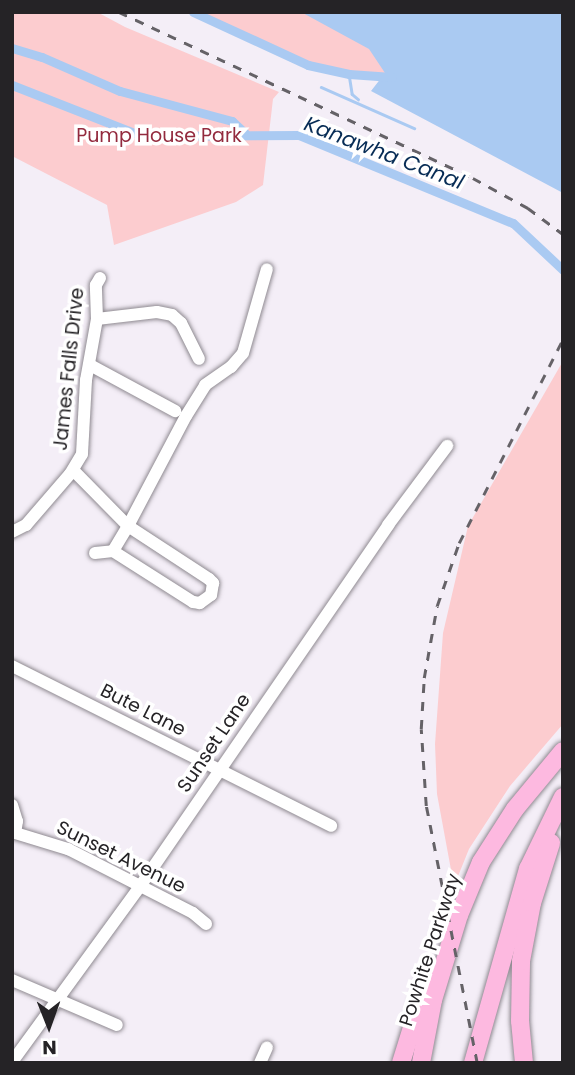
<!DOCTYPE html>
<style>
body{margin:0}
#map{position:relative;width:575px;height:1075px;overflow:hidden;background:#f4eef7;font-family:Poppins,sans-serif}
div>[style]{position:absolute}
.green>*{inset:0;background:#fccccf}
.water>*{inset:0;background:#aacaf2}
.stream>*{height:2.5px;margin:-1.25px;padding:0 1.25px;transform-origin:1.25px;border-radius:1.25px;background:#aacaf2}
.canal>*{height:9px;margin:-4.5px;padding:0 4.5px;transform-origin:4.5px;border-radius:4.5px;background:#aacaf2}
.roads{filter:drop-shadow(0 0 2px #8f8a91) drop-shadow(0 0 2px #8f8a91)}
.minor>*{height:12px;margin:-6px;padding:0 6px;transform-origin:6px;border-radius:6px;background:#fff}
.highway>*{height:18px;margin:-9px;padding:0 9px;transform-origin:9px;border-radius:9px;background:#fdb9e0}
.rail>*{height:2.5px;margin-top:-1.25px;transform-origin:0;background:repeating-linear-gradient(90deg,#656267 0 9px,transparent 0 18px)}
span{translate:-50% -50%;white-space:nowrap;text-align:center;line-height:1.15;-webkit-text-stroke:7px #fff;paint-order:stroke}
.park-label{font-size:19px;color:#932a3e}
.street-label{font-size:19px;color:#252326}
.water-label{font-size:21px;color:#072c55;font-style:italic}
.frame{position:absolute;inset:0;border:14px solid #252326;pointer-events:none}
.north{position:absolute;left:14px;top:991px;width:70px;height:70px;-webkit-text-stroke:5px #fff;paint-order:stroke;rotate:179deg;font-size:19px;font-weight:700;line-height:28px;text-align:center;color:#252326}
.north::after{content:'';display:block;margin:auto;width:24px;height:32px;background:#252326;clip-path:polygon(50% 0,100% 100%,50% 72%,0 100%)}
</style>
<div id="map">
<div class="green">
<i style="clip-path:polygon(12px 12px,97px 12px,125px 27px,279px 92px,273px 99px,263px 185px,236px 202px,114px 245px,107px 205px,12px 156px)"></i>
<i style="clip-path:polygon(193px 12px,314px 12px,356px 33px,402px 79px,338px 73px,305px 64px)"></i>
<i style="clip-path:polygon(563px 361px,563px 724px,510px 786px,469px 849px,454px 886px,437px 794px,435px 744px,443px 633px,468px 526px)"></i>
</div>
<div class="water">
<i style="clip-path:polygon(301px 12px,563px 12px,563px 193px,371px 91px,385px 73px,369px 49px)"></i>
</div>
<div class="stream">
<i style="left:349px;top:74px;width:20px;rotate:81deg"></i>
<i style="left:352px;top:94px;width:8px;rotate:40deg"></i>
<i style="left:321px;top:87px;width:102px;rotate:23.8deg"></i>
</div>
<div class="canal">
<i style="left:193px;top:12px;width:127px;rotate:24.7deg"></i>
<i style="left:308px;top:65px;width:42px;rotate:12.4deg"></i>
<i style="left:349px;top:74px;width:43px;rotate:4deg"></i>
<i style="left:12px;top:48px;width:31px;rotate:17deg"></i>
<i style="left:42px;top:57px;width:85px;rotate:23.6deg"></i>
<i style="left:120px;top:91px;width:116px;rotate:15deg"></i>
<i style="left:232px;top:121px;width:18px;rotate:43deg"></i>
<i style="left:12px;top:85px;width:140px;rotate:21.4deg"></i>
<i style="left:142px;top:136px;width:157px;rotate:-0.4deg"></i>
<i style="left:299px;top:135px;width:231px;rotate:22.4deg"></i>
<i style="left:513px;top:223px;width:69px;rotate:43.2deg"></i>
</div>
<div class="roads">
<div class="minor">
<i style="left:97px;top:319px;width:60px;rotate:-6.7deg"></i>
<i style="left:157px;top:312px;width:15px;rotate:11deg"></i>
<i style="left:172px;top:315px;width:12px;rotate:42deg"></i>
<i style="left:181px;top:323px;width:40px;rotate:63.4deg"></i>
<i style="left:90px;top:365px;width:97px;rotate:28.4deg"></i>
<i style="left:73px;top:470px;width:78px;rotate:45.5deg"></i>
<i style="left:128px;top:526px;width:97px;rotate:33.2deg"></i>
<i style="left:209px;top:579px;width:6px;rotate:45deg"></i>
<i style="left:213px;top:583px;width:12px;rotate:99deg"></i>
<i style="left:211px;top:595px;width:14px;rotate:144deg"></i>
<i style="left:200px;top:603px;width:7px;rotate:-172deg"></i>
<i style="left:193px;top:602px;width:95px;rotate:-147.5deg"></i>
<i style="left:113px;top:551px;width:29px;rotate:-59deg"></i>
<i style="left:128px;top:526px;width:124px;rotate:-62.2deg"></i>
<i style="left:186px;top:416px;width:36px;rotate:-58deg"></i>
<i style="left:205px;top:385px;width:32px;rotate:-35deg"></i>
<i style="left:231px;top:367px;width:18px;rotate:-49deg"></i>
<i style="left:243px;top:353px;width:87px;rotate:-74.1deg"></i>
<i style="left:12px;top:532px;width:16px;rotate:-27deg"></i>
<i style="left:26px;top:525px;width:67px;rotate:-49.2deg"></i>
<i style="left:70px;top:474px;width:23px;rotate:-59deg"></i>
<i style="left:82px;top:454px;width:74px;rotate:-86.9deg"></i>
<i style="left:86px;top:380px;width:62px;rotate:-79.8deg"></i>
<i style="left:97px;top:319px;width:34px;rotate:-92deg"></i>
<i style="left:96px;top:285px;width:8px;rotate:-60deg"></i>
<i style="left:95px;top:553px;width:18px;rotate:-6deg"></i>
<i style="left:12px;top:666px;width:357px;rotate:26.6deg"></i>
<i style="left:12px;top:805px;width:17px;rotate:73deg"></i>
<i style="left:17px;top:821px;width:12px;rotate:99deg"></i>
<i style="left:12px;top:832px;width:59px;rotate:16.9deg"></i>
<i style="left:68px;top:849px;width:140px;rotate:27.1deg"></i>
<i style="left:193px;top:913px;width:17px;rotate:40deg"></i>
<i style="left:12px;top:980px;width:114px;rotate:23.2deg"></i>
<i style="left:12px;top:1062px;width:219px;rotate:-53.9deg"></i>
<i style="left:141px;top:885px;width:437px;rotate:-55.5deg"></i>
<i style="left:388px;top:525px;width:99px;rotate:-53.2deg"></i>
<i style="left:260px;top:1063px;width:17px;rotate:-66deg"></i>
</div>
<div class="highway">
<i style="left:401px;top:1063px;width:88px;rotate:-72.8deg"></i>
<i style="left:421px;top:1063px;width:64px;rotate:-79.2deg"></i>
<i style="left:433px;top:1000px;width:89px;rotate:-73deg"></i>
<i style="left:459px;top:915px;width:57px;rotate:-67.5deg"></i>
<i style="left:481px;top:862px;width:63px;rotate:-57.3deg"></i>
<i style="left:515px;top:809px;width:75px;rotate:-50.4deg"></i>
<i style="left:473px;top:1063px;width:202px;rotate:-74.2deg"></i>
<i style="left:528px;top:869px;width:80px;rotate:-64.1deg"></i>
<i style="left:524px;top:1063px;width:42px;rotate:-95.4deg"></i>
<i style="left:520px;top:1021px;width:60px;rotate:-89deg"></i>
<i style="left:521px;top:961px;width:59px;rotate:-79.3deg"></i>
<i style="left:532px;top:903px;width:63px;rotate:-72.4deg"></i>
</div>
</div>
<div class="rail">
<i style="left:119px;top:12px;width:391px;rotate:25.1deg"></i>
<i style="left:473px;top:178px;width:63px;rotate:28.6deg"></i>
<i style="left:528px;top:208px;width:44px;rotate:36.6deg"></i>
<i style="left:477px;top:1063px;width:262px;rotate:-101.2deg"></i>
<i style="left:426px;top:806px;width:77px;rotate:-93.7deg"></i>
<i style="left:421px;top:729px;width:51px;rotate:-86.6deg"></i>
<i style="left:424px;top:678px;width:73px;rotate:-79.8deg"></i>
<i style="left:437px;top:606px;width:67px;rotate:-70.8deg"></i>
<i style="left:459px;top:543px;width:229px;rotate:-63deg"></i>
</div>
<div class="park-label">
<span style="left:159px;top:136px">Pump House Park</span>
</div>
<div class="street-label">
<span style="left:69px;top:369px;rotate:-84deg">James Falls Drive</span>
<span style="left:143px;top:710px;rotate:27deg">Bute Lane</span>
<span style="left:214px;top:743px;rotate:-56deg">Sunset Lane</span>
<span style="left:121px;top:857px;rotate:26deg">Sunset Avenue</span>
<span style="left:430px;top:950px;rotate:-72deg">Powhite Parkway</span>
</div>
<div class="water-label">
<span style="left:384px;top:153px;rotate:21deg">Kanawha Canal</span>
</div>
<div class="frame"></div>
<div class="north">N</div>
</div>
